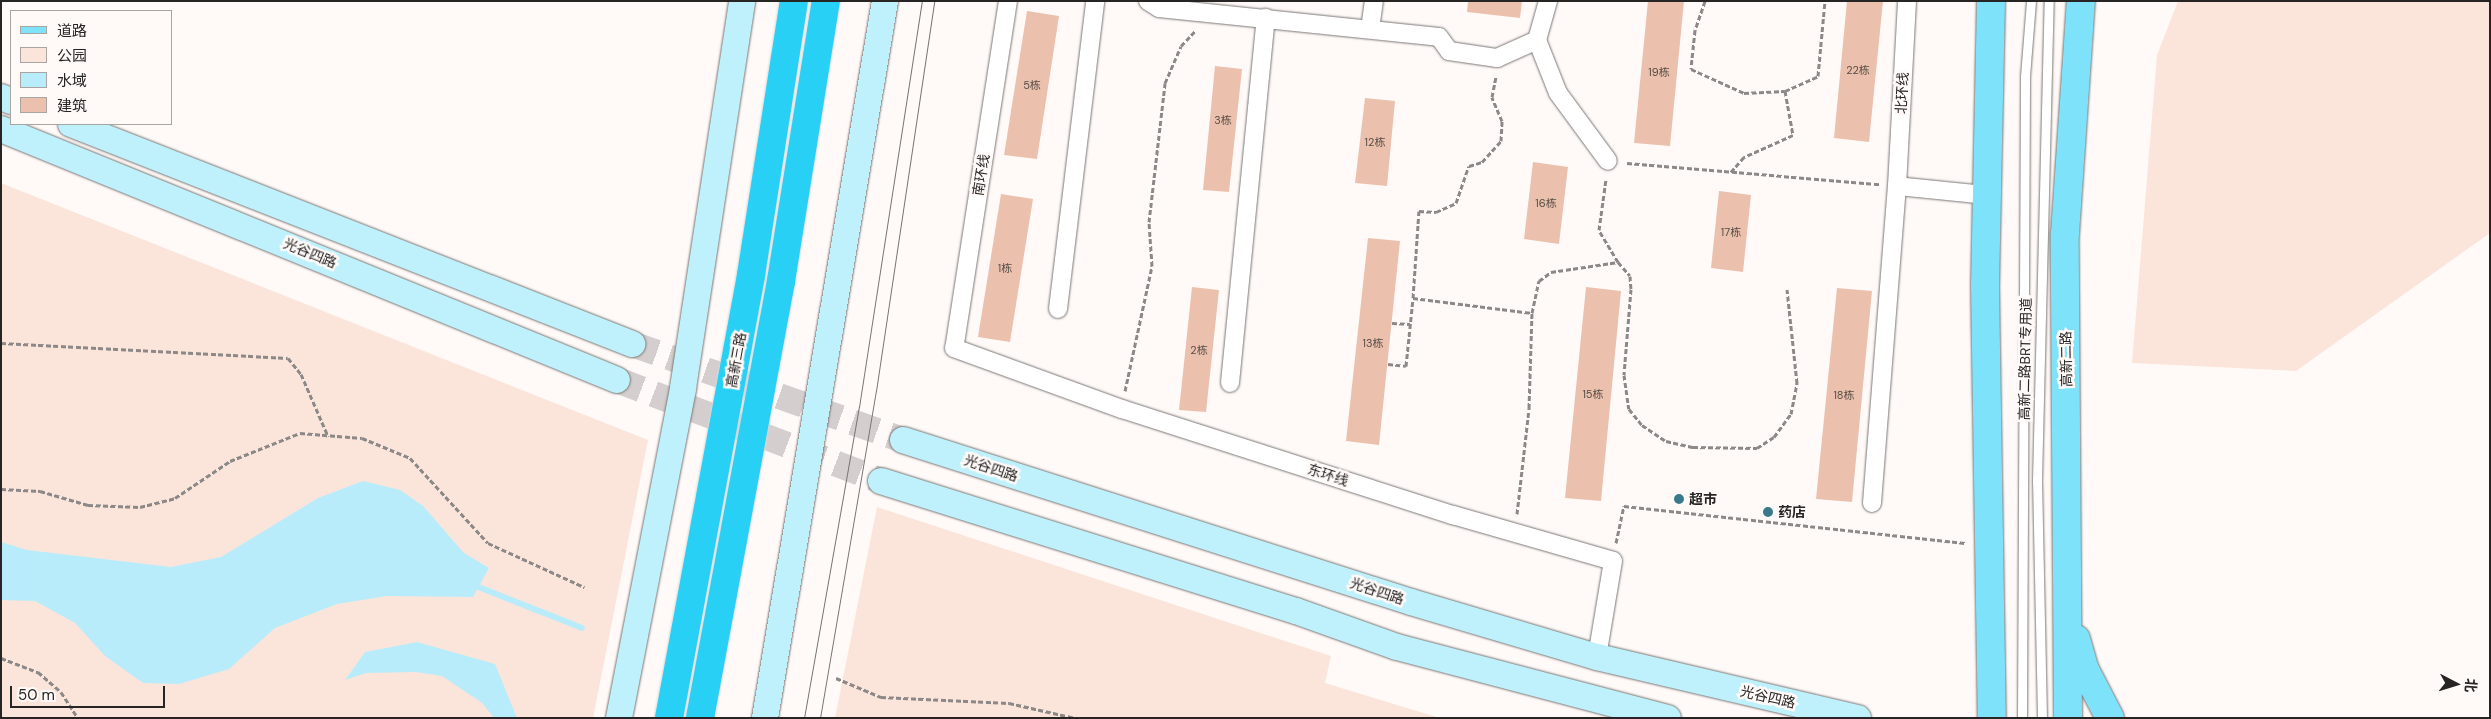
<!DOCTYPE html>
<meta charset="utf-8">
<style>
body{margin:0}
#map{position:relative;width:2491px;height:719px;overflow:hidden;background:#fffaf8;font-family:"DM Sans","Noto Sans SC",sans-serif}
div>[style]{position:absolute}
.green>*{inset:0;background:#fbe5da}
.water>*{inset:0;background:#b9ecfb}
.stream>*{height:6px;margin:-3px;padding:0 3px;transform-origin:3px;border-radius:3px;background:#b9ecfb}
.building>*{inset:0;background:#ebc1ad}
.secondary-tunnel>*{height:26px;margin-top:-13px;transform-origin:0;background:repeating-linear-gradient(90deg,#d4cfce 0 26px,transparent 0 39px)}
.path>*{height:3px;margin-top:-1.5px;transform-origin:0;background:repeating-linear-gradient(90deg,#8b8887 0 5px,transparent 0 7.5px)}
.roads{filter:drop-shadow(0 0 1px #7a7674) drop-shadow(0 0 1px #7a7674)}
.lane>*{height:9px;margin:-4.5px;padding:0 4.5px;transform-origin:4.5px;border-radius:4.5px;background:#fff}
.street>*{height:18px;margin:-9px;padding:0 9px;transform-origin:9px;border-radius:9px;background:#fff}
.secondary>*{height:26px;margin:-13px;padding:0 13px;transform-origin:13px;border-radius:13px;background:#bef1fc}
.primary>*{height:28px;margin:-14px;padding:0 14px;transform-origin:14px;border-radius:14px;background:#7ee3fa}
.tram>*{height:1px;margin:-0.5px;padding:0 0.5px;transform-origin:0.5px;border-radius:0.5px;background:#767371}
.bridges{filter:drop-shadow(0 0 1px #d8d8d8) drop-shadow(0 0 1px #d8d8d8)}
.highway-bridge>*{height:28px;margin:-14px;padding:0 14px;transform-origin:14px;border-radius:14px;background:#28d0f6}
.dots>*{width:14px;height:14px;translate:-50% -50%;box-sizing:border-box;border:2px solid #fffaf8;border-radius:50%}
span{translate:-50% -50%;white-space:nowrap;text-align:center;line-height:1.15;-webkit-text-stroke:5px #fffaf8;paint-order:stroke}
.number-label{font-size:11px;color:#584c46}
.number-label span{-webkit-text-stroke-width:0}
.street-label{font-size:14px;color:#272524}
.poi-label{font-size:14px;color:#272524;font-weight:700}
.left{translate:0 -50%;text-align:left}
.frame{position:absolute;inset:0;border:2px solid #272524;pointer-events:none}
.legend{position:absolute;left:10px;top:10px;width:162px;height:115px;box-sizing:border-box;background:#fffaf8;border:1px solid #a9a5a3;margin:0;padding:6px 9px;list-style:none;font-size:15px;color:#272524}
.legend li{display:flex;align-items:center;gap:10px;height:25px}
.legend b{width:25px;border:1px solid #a9a5a3}
.north{position:absolute;left:2431px;top:659px;width:50px;height:50px;-webkit-text-stroke:4px #fffaf8;paint-order:stroke;rotate:95deg;font-size:14px;font-weight:700;line-height:20px;text-align:center;color:#272524}
.north::after{content:'';display:block;margin:auto;width:18px;height:22px;background:#272524;clip-path:polygon(50% 0,100% 100%,50% 72%,0 100%)}
.scale{position:absolute;left:10px;top:686px;width:155px;height:22px;box-sizing:border-box;border:2px solid #272524;border-top:0;padding-left:6px;font-size:15px;line-height:18px;white-space:nowrap;color:#272524;-webkit-text-stroke:4px #fffaf8;paint-order:stroke}
</style>
<div id="map">
<div class="green">
<i style="clip-path:polygon(2178px 1px,2490px 1px,2490px 233px,2296px 371px,2132px 363px,2157px 55px)"></i>
<i style="clip-path:polygon(1px 183px,648px 440px,593px 718px,1px 718px)"></i>
<i style="clip-path:polygon(877px 507px,1331px 656px,1325px 683px,1440px 718px,835px 718px)"></i>
</div>
<div class="water">
<i style="clip-path:polygon(363px 481px,400px 490px,423px 506px,464px 553px,489px 568px,473px 597px,387px 596px,337px 604px,275px 628px,229px 669px,179px 684px,143px 683px,105px 656px,75px 623px,35px 601px,1px 600px,1px 542px,27px 550px,171px 567px,221px 557px,318px 498px)"></i>
<i style="clip-path:polygon(417px 642px,495px 664px,517px 718px,494px 718px,482px 703px,442px 676px,415px 672px,366px 673px,345px 680px,365px 652px)"></i>
</div>
<div class="stream">
<i style="left:471px;top:584px;width:119px;rotate:21.6deg"></i>
</div>
<div class="building">
<i style="clip-path:polygon(1468px 1px,1522px 1px,1520px 18px,1467px 12px)"></i>
<i style="clip-path:polygon(1648px 1px,1684px 1px,1670px 146px,1634px 143px)"></i>
<i style="clip-path:polygon(1847px 1px,1883px 1px,1869px 142px,1834px 138px)"></i>
<i style="clip-path:polygon(1027px 11px,1059px 16px,1037px 159px,1004px 155px)"></i>
<i style="clip-path:polygon(1215px 66px,1242px 69px,1229px 192px,1203px 190px)"></i>
<i style="clip-path:polygon(1365px 98px,1395px 101px,1387px 186px,1355px 183px)"></i>
<i style="clip-path:polygon(1533px 162px,1568px 167px,1559px 244px,1524px 239px)"></i>
<i style="clip-path:polygon(1719px 191px,1751px 195px,1743px 272px,1711px 268px)"></i>
<i style="clip-path:polygon(1001px 194px,1033px 199px,1010px 342px,978px 337px)"></i>
<i style="clip-path:polygon(1368px 238px,1400px 241px,1379px 445px,1346px 441px)"></i>
<i style="clip-path:polygon(1192px 287px,1219px 290px,1206px 412px,1179px 410px)"></i>
<i style="clip-path:polygon(1586px 287px,1621px 291px,1601px 501px,1565px 498px)"></i>
<i style="clip-path:polygon(1837px 288px,1872px 291px,1852px 502px,1816px 499px)"></i>
</div>
<div class="secondary-tunnel">
<i style="left:632px;top:344px;width:288px;rotate:19.5deg"></i>
<i style="left:617px;top:380px;width:283px;rotate:20.9deg"></i>
</div>
<div class="path">
<i style="left:1705px;top:1px;width:31px;rotate:109deg"></i>
<i style="left:1695px;top:30px;width:39px;rotate:96deg"></i>
<i style="left:1691px;top:69px;width:58px;rotate:24.4deg"></i>
<i style="left:1744px;top:93px;width:41px;rotate:-2.8deg"></i>
<i style="left:1785px;top:91px;width:45px;rotate:79.7deg"></i>
<i style="left:1793px;top:135px;width:54px;rotate:155.8deg"></i>
<i style="left:1744px;top:157px;width:21px;rotate:131deg"></i>
<i style="left:1785px;top:91px;width:36px;rotate:-24deg"></i>
<i style="left:1818px;top:76px;width:75px;rotate:-84.7deg"></i>
<i style="left:1627px;top:163px;width:253px;rotate:4.8deg"></i>
<i style="left:1618px;top:262px;width:18px;rotate:49deg"></i>
<i style="left:1630px;top:276px;width:13px;rotate:86deg"></i>
<i style="left:1631px;top:289px;width:86px;rotate:94.7deg"></i>
<i style="left:1624px;top:375px;width:34px;rotate:82deg"></i>
<i style="left:1629px;top:409px;width:21px;rotate:51deg"></i>
<i style="left:1642px;top:425px;width:29px;rotate:34deg"></i>
<i style="left:1666px;top:441px;width:28px;rotate:13deg"></i>
<i style="left:1693px;top:447px;width:64px;rotate:0.9deg"></i>
<i style="left:1757px;top:448px;width:20px;rotate:-33deg"></i>
<i style="left:1774px;top:437px;width:29px;rotate:-54deg"></i>
<i style="left:1791px;top:414px;width:32px;rotate:-79deg"></i>
<i style="left:1797px;top:383px;width:94px;rotate:-96.1deg"></i>
<i style="left:1413px;top:298px;width:87px;rotate:-86.1deg"></i>
<i style="left:1419px;top:211px;width:17px;rotate:3deg"></i>
<i style="left:1436px;top:212px;width:22px;rotate:-24deg"></i>
<i style="left:1456px;top:203px;width:39px;rotate:-71deg"></i>
<i style="left:1469px;top:166px;width:14px;rotate:-17deg"></i>
<i style="left:1482px;top:162px;width:28px;rotate:-48deg"></i>
<i style="left:1501px;top:141px;width:20px;rotate:-87deg"></i>
<i style="left:1502px;top:121px;width:26px;rotate:-113deg"></i>
<i style="left:1492px;top:97px;width:21px;rotate:-79deg"></i>
<i style="left:1392px;top:323px;width:18px;rotate:3deg"></i>
<i style="left:1px;top:343px;width:287px;rotate:3deg"></i>
<i style="left:288px;top:358px;width:21px;rotate:51deg"></i>
<i style="left:301px;top:374px;width:68px;rotate:66.5deg"></i>
<i style="left:1388px;top:364px;width:18px;rotate:6deg"></i>
<i style="left:1406px;top:366px;width:68px;rotate:-84.1deg"></i>
<i style="left:1413px;top:298px;width:120px;rotate:7.2deg"></i>
<i style="left:1125px;top:391px;width:128px;rotate:-77.8deg"></i>
<i style="left:1152px;top:266px;width:44px;rotate:-93.9deg"></i>
<i style="left:1149px;top:222px;width:140px;rotate:-83.4deg"></i>
<i style="left:1165px;top:83px;width:40px;rotate:-66.6deg"></i>
<i style="left:1181px;top:46px;width:22px;rotate:-47deg"></i>
<i style="left:1px;top:489px;width:39px;rotate:3deg"></i>
<i style="left:40px;top:491px;width:50px;rotate:16.3deg"></i>
<i style="left:88px;top:505px;width:52px;rotate:2.2deg"></i>
<i style="left:140px;top:507px;width:36px;rotate:-14deg"></i>
<i style="left:175px;top:498px;width:66px;rotate:-33.9deg"></i>
<i style="left:230px;top:461px;width:75px;rotate:-21.8deg"></i>
<i style="left:300px;top:433px;width:62px;rotate:4.6deg"></i>
<i style="left:362px;top:438px;width:52px;rotate:22.6deg"></i>
<i style="left:410px;top:458px;width:115px;rotate:47.5deg"></i>
<i style="left:488px;top:543px;width:106px;rotate:24.6deg"></i>
<i style="left:1517px;top:514px;width:107px;rotate:-83.5deg"></i>
<i style="left:1529px;top:408px;width:95px;rotate:-88.2deg"></i>
<i style="left:1532px;top:313px;width:33px;rotate:-78deg"></i>
<i style="left:1539px;top:281px;width:15px;rotate:-37deg"></i>
<i style="left:1551px;top:272px;width:68px;rotate:-8.5deg"></i>
<i style="left:1618px;top:262px;width:37px;rotate:-121deg"></i>
<i style="left:1599px;top:230px;width:51px;rotate:-82.2deg"></i>
<i style="left:1616px;top:543px;width:38px;rotate:-78deg"></i>
<i style="left:1624px;top:506px;width:345px;rotate:6.2deg"></i>
<i style="left:1px;top:658px;width:40px;rotate:21deg"></i>
<i style="left:38px;top:672px;width:30px;rotate:41deg"></i>
<i style="left:61px;top:692px;width:31px;rotate:57deg"></i>
<i style="left:836px;top:678px;width:49px;rotate:22.9deg"></i>
<i style="left:881px;top:697px;width:128px;rotate:2.7deg"></i>
<i style="left:1009px;top:703px;width:68px;rotate:12.8deg"></i>
</div>
<div class="roads">
<div class="lane">
<i style="left:2022px;top:718px;width:642px;rotate:-89.73deg"></i>
<i style="left:2025px;top:76px;width:75px;rotate:-85.4deg"></i>
<i style="left:2042px;top:718px;width:238px;rotate:-91.2deg"></i>
<i style="left:2037px;top:480px;width:479px;rotate:-88.6deg"></i>
</div>
<div class="street">
<i style="left:1008px;top:1px;width:351px;rotate:98.8deg"></i>
<i style="left:954px;top:348px;width:179px;rotate:20deg"></i>
<i style="left:1122px;top:409px;width:348px;rotate:17.8deg"></i>
<i style="left:1453px;top:515px;width:166px;rotate:16deg"></i>
<i style="left:1613px;top:561px;width:97px;rotate:99.5deg"></i>
<i style="left:1148px;top:1px;width:13px;rotate:32deg"></i>
<i style="left:1159px;top:8px;width:281px;rotate:5.9deg"></i>
<i style="left:1439px;top:37px;width:17px;rotate:54deg"></i>
<i style="left:1449px;top:51px;width:49px;rotate:8.3deg"></i>
<i style="left:1497px;top:58px;width:44px;rotate:-24.2deg"></i>
<i style="left:1537px;top:40px;width:41px;rotate:-74.2deg"></i>
<i style="left:1370px;top:29px;width:28px;rotate:-82deg"></i>
<i style="left:1537px;top:40px;width:57px;rotate:68.4deg"></i>
<i style="left:1558px;top:93px;width:84px;rotate:53.7deg"></i>
<i style="left:1897px;top:186px;width:89px;rotate:5.8deg"></i>
<i style="left:1058px;top:309px;width:310px;rotate:-83.1deg"></i>
<i style="left:1230px;top:383px;width:367px;rotate:-84.4deg"></i>
<i style="left:1872px;top:503px;width:318px;rotate:-85.5deg"></i>
<i style="left:1897px;top:186px;width:185px;rotate:-86.9deg"></i>
</div>
<div class="secondary">
<i style="left:1px;top:97px;width:11px;rotate:22deg"></i>
<i style="left:71px;top:124px;width:603px;rotate:21.41deg"></i>
<i style="left:1px;top:129px;width:665px;rotate:22.17deg"></i>
<i style="left:903px;top:440px;width:533px;rotate:17.69deg"></i>
<i style="left:1411px;top:602px;width:194px;rotate:16.5deg"></i>
<i style="left:1597px;top:657px;width:268px;rotate:13.2deg"></i>
<i style="left:881px;top:481px;width:435px;rotate:17.4deg"></i>
<i style="left:1296px;top:611px;width:107px;rotate:19.6deg"></i>
<i style="left:1397px;top:647px;width:280px;rotate:14.7deg"></i>
<i style="left:619px;top:718px;width:336px;rotate:-79deg"></i>
<i style="left:683px;top:388px;width:391px;rotate:-81.3deg"></i>
<i style="left:765px;top:718px;width:727px;rotate:-80.5deg"></i>
</div>
<div class="primary">
<i style="left:1991px;top:1px;width:284px;rotate:91.2deg"></i>
<i style="left:1985px;top:285px;width:433px;rotate:89.1deg"></i>
<i style="left:2076px;top:639px;width:32px;rotate:74deg"></i>
<i style="left:2085px;top:670px;width:54px;rotate:62.5deg"></i>
<i style="left:2068px;top:718px;width:484px;rotate:-90.4deg"></i>
<i style="left:2065px;top:234px;width:234px;rotate:-86.1deg"></i>
</div>
</div>
<div class="tram">
<i style="left:804px;top:718px;width:316px;rotate:-80deg"></i>
<i style="left:859px;top:407px;width:411px;rotate:-81.2deg"></i>
<i style="left:820px;top:718px;width:332px;rotate:-80.3deg"></i>
<i style="left:876px;top:391px;width:394px;rotate:-81.5deg"></i>
</div>
<div class="bridges">
<div class="highway-bridge">
<i style="left:669px;top:718px;width:451px;rotate:-79.5deg"></i>
<i style="left:751px;top:275px;width:277px;rotate:-81.1deg"></i>
<i style="left:700px;top:718px;width:444px;rotate:-79.5deg"></i>
<i style="left:781px;top:281px;width:284px;rotate:-80.9deg"></i>
</div>
</div>
<div class="dots">
<i style="left:1679px;top:499px;background:#387a8c"></i>
<i style="left:1768px;top:512px;background:#387a8c"></i>
</div>
<div class="number-label">
<span style="left:1858px;top:70px">22栋</span>
<span style="left:1659px;top:72px">19栋</span>
<span style="left:1032px;top:85px">5栋</span>
<span style="left:1223px;top:120px">3栋</span>
<span style="left:1375px;top:142px">12栋</span>
<span style="left:1546px;top:203px">16栋</span>
<span style="left:1731px;top:232px">17栋</span>
<span style="left:1005px;top:268px">1栋</span>
<span style="left:1373px;top:343px">13栋</span>
<span style="left:1199px;top:350px">2栋</span>
<span style="left:1593px;top:394px">15栋</span>
<span style="left:1844px;top:395px">18栋</span>
</div>
<div class="street-label">
<span style="left:1902px;top:93px;rotate:-87deg">北环线</span>
<span style="left:981px;top:175px;rotate:-81deg">南环线</span>
<span style="left:310px;top:253px;rotate:22deg">光谷四路</span>
<span style="left:2025px;top:359px;rotate:-89deg">高新二路BRT专用道</span>
<span style="left:2066px;top:359px;rotate:-91deg">高新二路</span>
<span style="left:736px;top:360px;rotate:-80deg">高新三路</span>
<span style="left:991px;top:468px;rotate:18deg">光谷四路</span>
<span style="left:1328px;top:475px;rotate:18deg">东环线</span>
<span style="left:1377px;top:591px;rotate:18deg">光谷四路</span>
<span style="left:1768px;top:697px;rotate:13deg">光谷四路</span>
</div>
<div class="poi-label">
<span class="left" style="left:1689px;top:499px">超市</span>
<span class="left" style="left:1778px;top:512px">药店</span>
</div>
<div class="frame"></div>
<ul class="legend">
<li><b style="height:6px;background:#7ee3fa"></b>道路</li>
<li><b style="height:14px;background:#fbe5da"></b>公园</li>
<li><b style="height:14px;background:#b9ecfb"></b>水域</li>
<li><b style="height:14px;background:#ebc1ad"></b>建筑</li>
</ul>
<div class="north">北</div>
<div class="scale">50 m</div>
</div>
